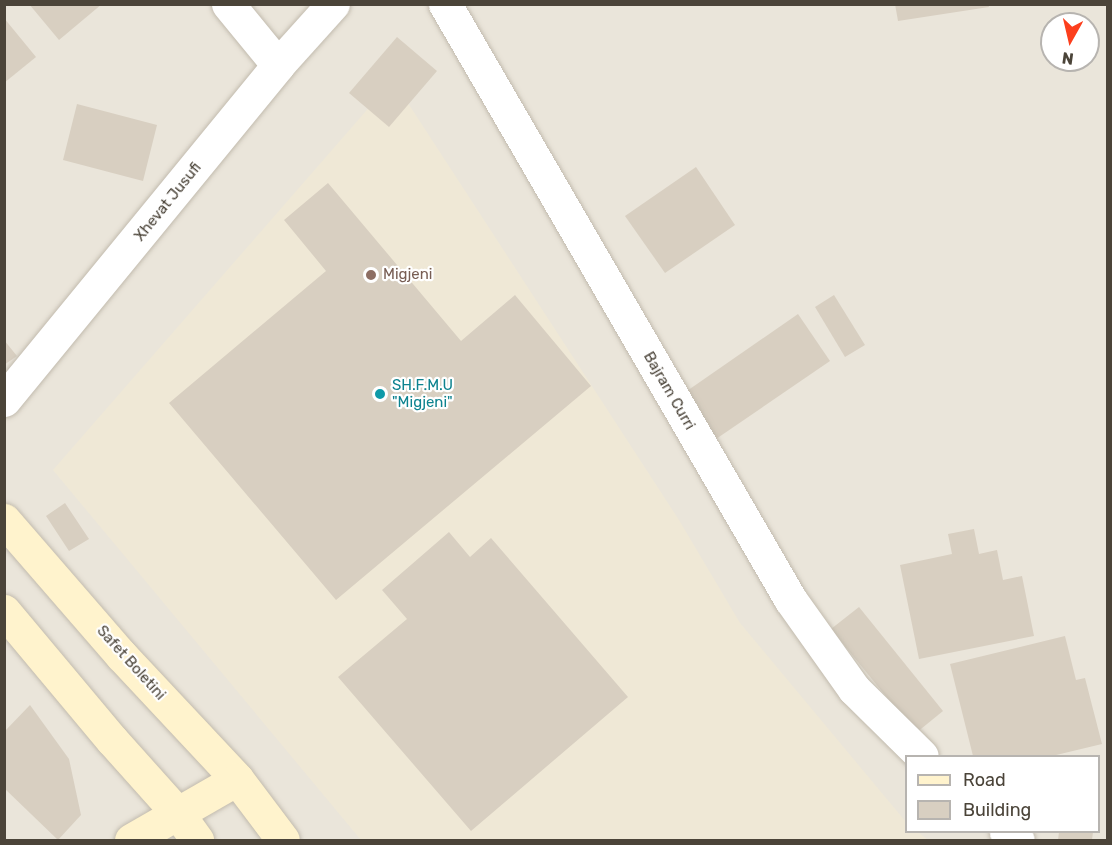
<!DOCTYPE html>
<style>
body{margin:0}
#map{position:relative;width:1112px;height:845px;overflow:hidden;background:#f6f3ec;font-family:Rubik,sans-serif}
div>[style]{position:absolute}
.residential>*{inset:0;background:#eae5da}
.education>*{inset:0;background:#efe8d6}
.building>*{inset:0;background:#d8cfc1}
.roads{filter:drop-shadow(0 0 2px #c2bbae) drop-shadow(0 0 2px #c2bbae)}
.street>*{height:33px;margin:-16.5px;padding:0 16.5px;transform-origin:16.5px;border-radius:16.5px;background:#fff}
.secondary>*{height:33px;margin:-16.5px;padding:0 16.5px;transform-origin:16.5px;border-radius:16.5px;background:#fff3cd}
.dots>*{width:16px;height:16px;translate:-50% -50%;box-sizing:border-box;border:3px solid #fff;border-radius:50%}
span{translate:-50% -50%;white-space:nowrap;text-align:center;line-height:1.15;-webkit-text-stroke:4.5px #fff;paint-order:stroke}
.street-label{font-size:15px;color:#4b4439}
.education-label{font-size:15px;color:#785e54}
.left{translate:0 -50%;text-align:left}
.culture-label{font-size:15px;color:#0d838f}
.frame{position:absolute;inset:0;border:6px solid #4b4439;pointer-events:none}
.legend{position:absolute;left:905px;top:755px;width:195px;height:78px;box-sizing:border-box;background:#fff;border:2px solid #b7b4b0;margin:0;padding:8px 10px;list-style:none;font-size:18px;color:#4b4439}
.legend li{display:flex;align-items:center;gap:12px;height:30px}
.legend b{width:30px;border:2px solid #b7b4b0}
.north{position:absolute;left:1040px;top:12px;width:60px;height:60px;box-sizing:border-box;background:#fff;border:2px solid #b7b4b0;border-radius:50%;rotate:188deg;font-size:16px;font-weight:700;line-height:24px;text-align:center;color:#4b4439}
.north::after{content:'';display:block;margin:auto;width:21px;height:27px;background:#fc3f1d;clip-path:polygon(50% 0,100% 100%,50% 72%,0 100%)}
</style>
<div id="map">
<div class="residential">
<i style="clip-path:polygon(evenodd,5px 5px,1107px 5px,1107px 840px,5px 840px,5px 5px,1052px 24px,1088px 24px,1088px 60px,1052px 60px,1052px 24px,5px 5px,906px 756px,1098px 756px,1098px 832px,906px 832px,906px 756px)"></i>
</div>
<div class="education">
<i style="clip-path:polygon(393px 80px,679px 520px,740px 623px,906px 822px,906px 832px,918px 832px,928px 840px,361px 840px,53px 470px)"></i>
</div>
<div class="building">
<i style="clip-path:polygon(29px 4px,102px 4px,59px 40px)"></i>
<i style="clip-path:polygon(895px 4px,988px 4px,989px 7px,898px 21px)"></i>
<i style="clip-path:polygon(4px 18px,36px 57px,4px 83px)"></i>
<i style="clip-path:polygon(397px 37px,437px 71px,389px 127px,349px 93px)"></i>
<i style="clip-path:polygon(77px 104px,157px 125px,143px 181px,63px 160px)"></i>
<i style="clip-path:polygon(696px 167px,735px 225px,665px 273px,625px 216px)"></i>
<i style="clip-path:polygon(328px 183px,461px 341px,515px 295px,591px 386px,336px 600px,169px 403px,326px 271px,284px 220px)"></i>
<i style="clip-path:polygon(834px 295px,865px 345px,845px 357px,815px 307px)"></i>
<i style="clip-path:polygon(798px 314px,830px 361px,716px 439px,684px 393px)"></i>
<i style="clip-path:polygon(4px 340px,17px 356px,4px 365px)"></i>
<i style="clip-path:polygon(65px 503px,89px 539px,69px 551px,46px 516px)"></i>
<i style="clip-path:polygon(974px 529px,979px 554px,997px 550px,1003px 580px,1022px 576px,1034px 636px,919px 659px,900px 565px,952px 554px,948px 534px)"></i>
<i style="clip-path:polygon(449px 532px,470px 557px,491px 538px,628px 697px,471px 831px,338px 677px,407px 619px,382px 590px)"></i>
<i style="clip-path:polygon(859px 607px,943px 711px,916px 733px,831px 629px)"></i>
<i style="clip-path:polygon(1065px 636px,1076px 680px,1085px 678px,1102px 744px,1052px 756px,973px 756px,950px 664px)"></i>
<i style="clip-path:polygon(30px 705px,69px 759px,81px 815px,58px 840px,4px 788px,4px 732px)"></i>
<i style="clip-path:polygon(1059px 832px,1093px 832px,1092px 840px,1058px 840px)"></i>
</div>
<div class="roads">
<div class="street">
<i style="left:228px;top:4px;width:79px;rotate:50.7deg"></i>
<i style="left:445px;top:4px;width:688px;rotate:59.89deg"></i>
<i style="left:790px;top:599px;width:110px;rotate:54.6deg"></i>
<i style="left:854px;top:689px;width:95px;rotate:44.6deg"></i>
<i style="left:4px;top:400px;width:433px;rotate:-50.7deg"></i>
<i style="left:278px;top:65px;width:82px;rotate:-48deg"></i>
<i style="left:1006px;top:832px;width:14px;rotate:34deg"></i>
</div>
<div class="secondary">
<i style="left:4px;top:520px;width:179px;rotate:49.1deg"></i>
<i style="left:121px;top:655px;width:170px;rotate:46.9deg"></i>
<i style="left:237px;top:779px;width:76px;rotate:53deg"></i>
<i style="left:4px;top:611px;width:168px;rotate:50.1deg"></i>
<i style="left:112px;top:740px;width:101px;rotate:48.2deg"></i>
<i style="left:179px;top:815px;width:31px;rotate:54deg"></i>
<i style="left:131px;top:840px;width:122px;rotate:-29.9deg"></i>
</div>
</div>
<div class="dots">
<i style="left:371px;top:275px;background:#8d6e63"></i>
<i style="left:380px;top:394px;background:#0f9aa8"></i>
</div>
<div class="street-label">
<span style="left:168px;top:202px;rotate:-51deg">Xhevat Jusufi</span>
<span style="left:669px;top:391px;rotate:60deg">Bajram Curri</span>
<span style="left:131px;top:663px;rotate:48deg">Safet Boletini</span>
</div>
<div class="education-label">
<span class="left" style="left:383px;top:275px">Migjeni</span>
</div>
<div class="culture-label">
<span class="left" style="left:392px;top:394px">SH.F.M.U<br>"Migjeni"</span>
</div>
<div class="frame"></div>
<ul class="legend">
<li><b style="height:8px;background:#fff3cd"></b>Road</li>
<li><b style="height:16px;background:#d8cfc1"></b>Building</li>
</ul>
<div class="north">N</div>
</div>
